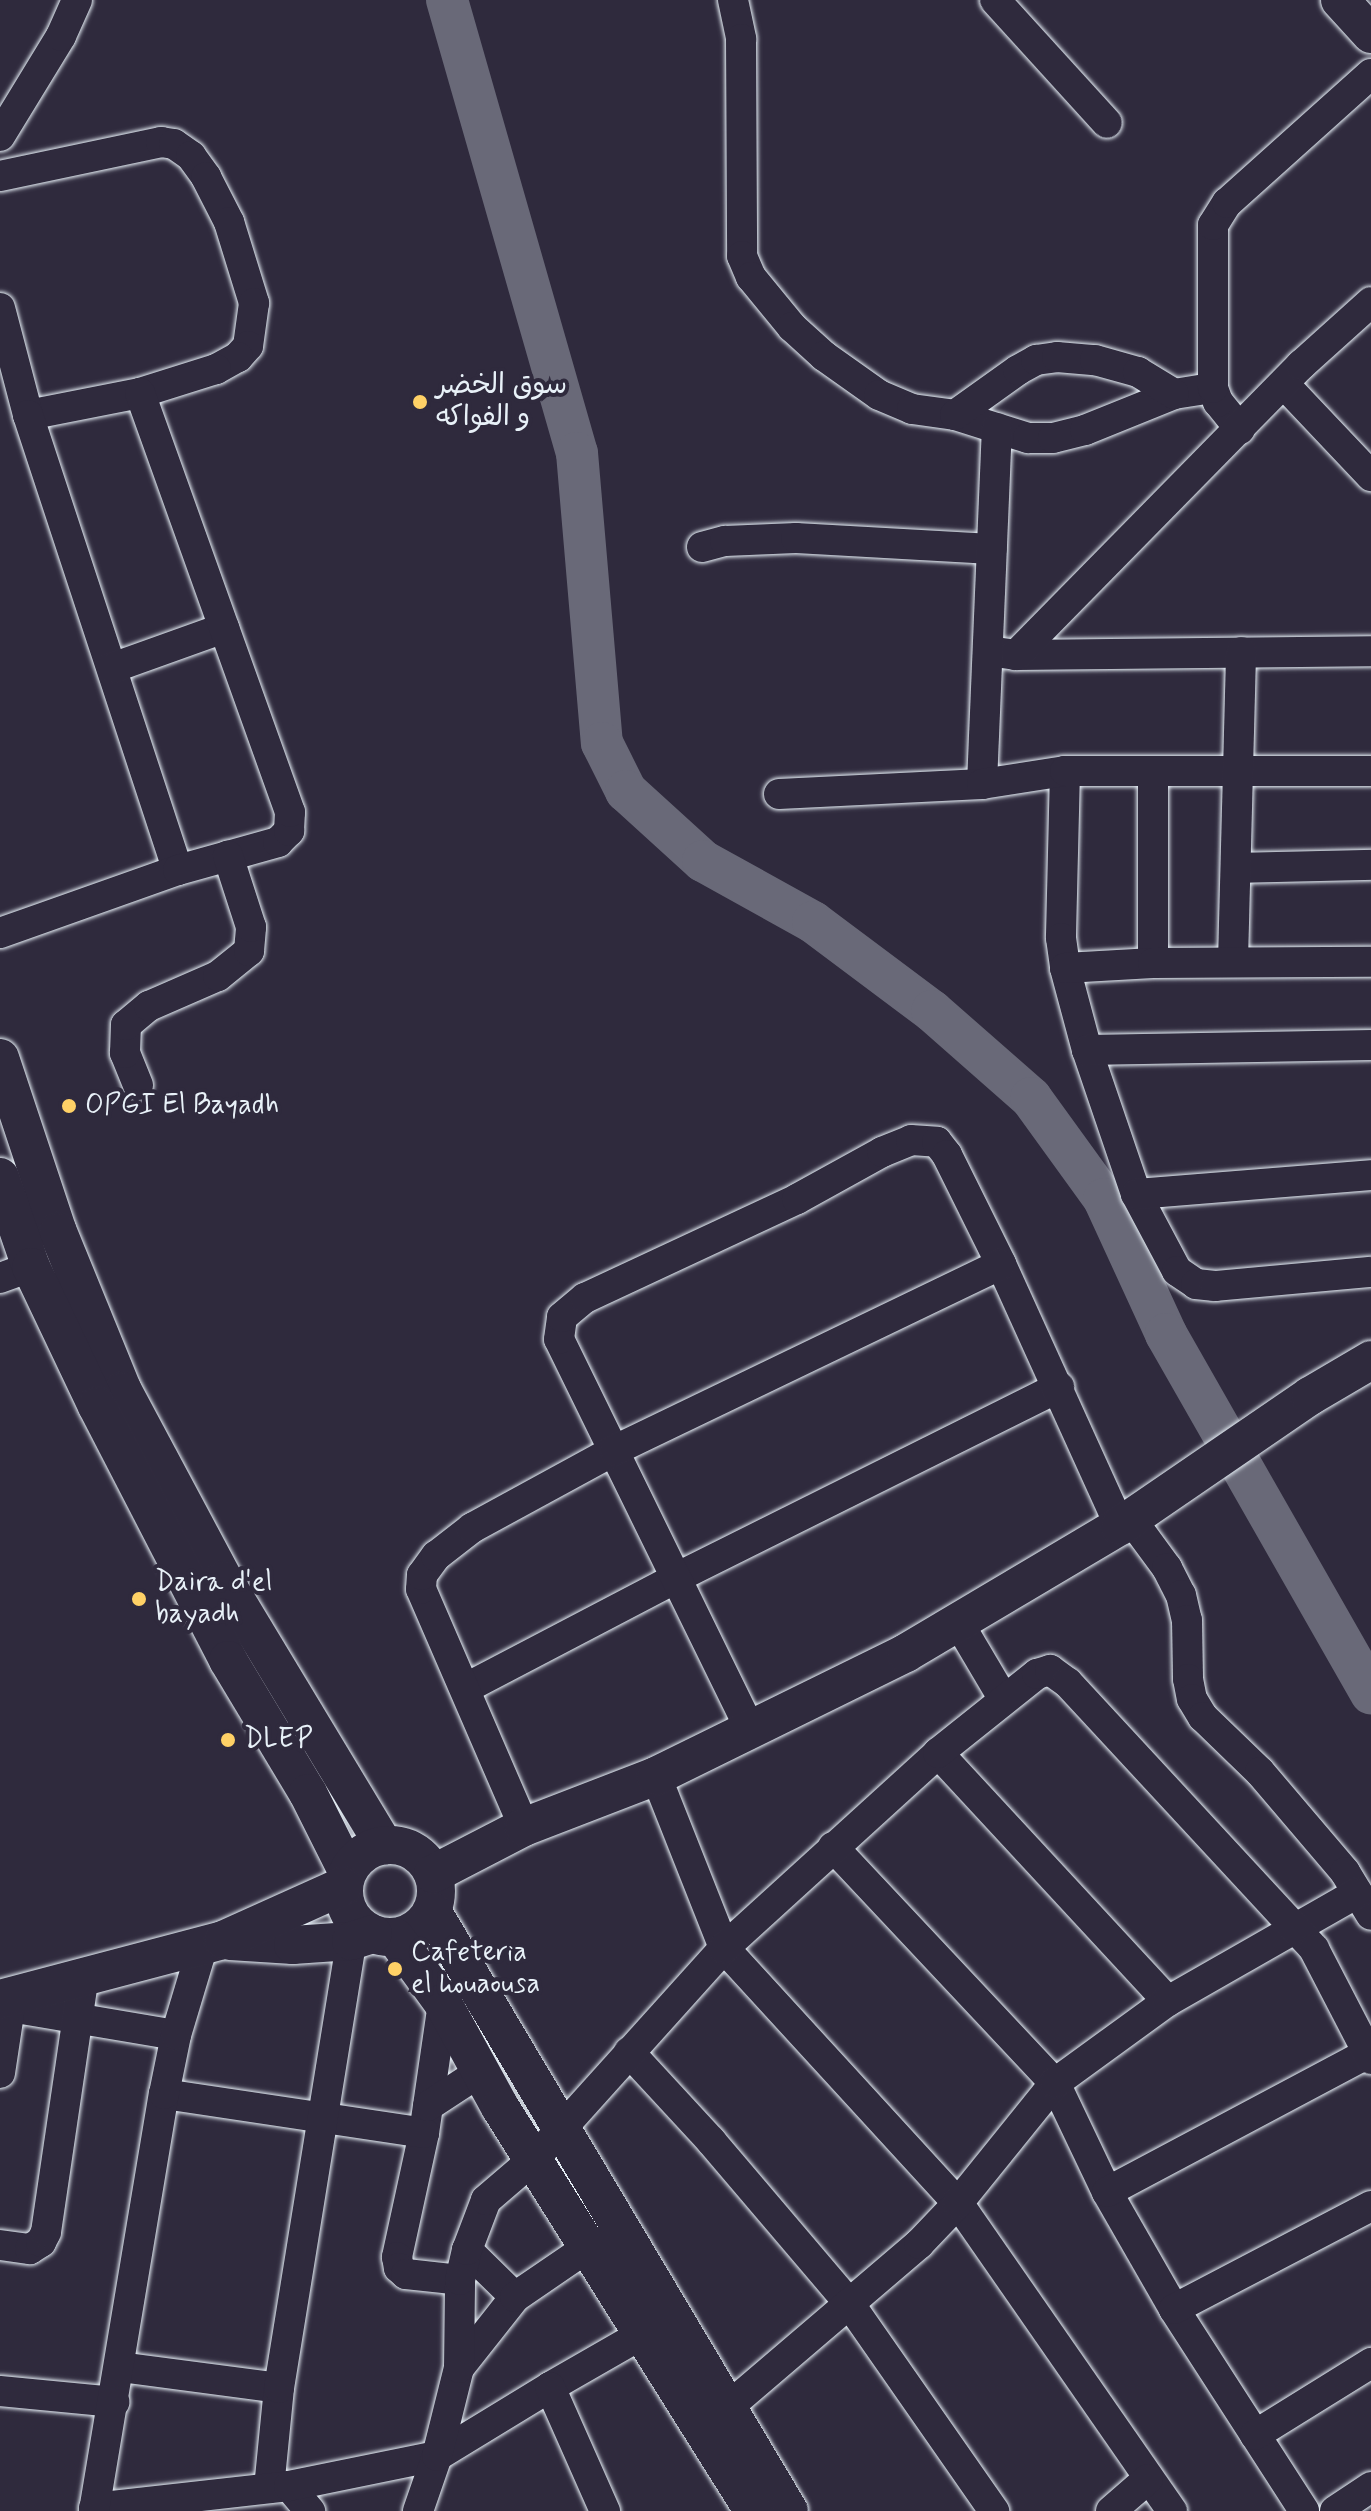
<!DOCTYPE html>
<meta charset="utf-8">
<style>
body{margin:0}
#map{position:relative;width:1371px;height:2511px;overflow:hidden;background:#2f2a3d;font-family:Mynerve,"Playpen Sans Arabic",sans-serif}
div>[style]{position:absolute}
.river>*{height:42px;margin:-21px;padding:0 21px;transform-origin:21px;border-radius:21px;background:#696978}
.roads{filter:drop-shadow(0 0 2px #e8f1f8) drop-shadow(0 0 2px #e8f1f8)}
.minor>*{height:30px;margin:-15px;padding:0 15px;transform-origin:15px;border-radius:15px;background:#2f2a3d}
.major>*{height:38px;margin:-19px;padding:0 19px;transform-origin:19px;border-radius:19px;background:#2f2a3d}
.major>.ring{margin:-19px;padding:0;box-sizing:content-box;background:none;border:38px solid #2f2a3d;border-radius:50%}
.dots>*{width:22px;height:22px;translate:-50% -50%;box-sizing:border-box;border:4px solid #2f2a3d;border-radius:50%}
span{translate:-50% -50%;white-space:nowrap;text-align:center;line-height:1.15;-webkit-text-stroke:8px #2f2a3d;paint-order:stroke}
.poi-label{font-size:28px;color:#e8f1f8}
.left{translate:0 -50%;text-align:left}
</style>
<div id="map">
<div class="river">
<i style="left:447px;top:0;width:471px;rotate:74deg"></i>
<i style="left:577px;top:453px;width:291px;rotate:85.1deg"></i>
<i style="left:602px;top:743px;width:54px;rotate:63.4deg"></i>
<i style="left:626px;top:791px;width:104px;rotate:42.3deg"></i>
<i style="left:703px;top:861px;width:126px;rotate:29deg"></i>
<i style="left:813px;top:922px;width:149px;rotate:36.8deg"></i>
<i style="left:932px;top:1011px;width:132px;rotate:41.3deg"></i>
<i style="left:1031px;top:1098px;width:125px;rotate:54.1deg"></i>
<i style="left:1104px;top:1199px;width:149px;rotate:65.3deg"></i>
<i style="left:1166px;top:1334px;width:414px;rotate:60.3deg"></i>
</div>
<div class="roads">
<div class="minor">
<i style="left:733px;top:0;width:40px;rotate:78deg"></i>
<i style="left:741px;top:39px;width:217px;rotate:89.7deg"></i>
<i style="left:742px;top:256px;width:23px;rotate:67deg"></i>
<i style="left:751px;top:277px;width:65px;rotate:50.6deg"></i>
<i style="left:792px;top:327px;width:43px;rotate:42.2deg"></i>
<i style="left:824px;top:356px;width:67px;rotate:35.3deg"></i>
<i style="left:879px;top:395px;width:36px;rotate:23deg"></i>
<i style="left:912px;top:409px;width:43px;rotate:7.9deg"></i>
<i style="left:955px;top:415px;width:77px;rotate:17.5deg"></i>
<i style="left:1028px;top:438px;width:25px"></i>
<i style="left:1053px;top:438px;width:33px;rotate:-14deg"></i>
<i style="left:1085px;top:430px;width:96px;rotate:-22deg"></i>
<i style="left:1174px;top:394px;width:39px;rotate:-9deg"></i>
<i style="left:995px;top:0;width:166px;rotate:47.7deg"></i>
<i style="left:0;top:136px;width:117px;rotate:-58.6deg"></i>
<i style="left:61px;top:36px;width:39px;rotate:-66deg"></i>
<i style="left:0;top:176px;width:165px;rotate:-11.9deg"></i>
<i style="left:161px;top:142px;width:13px;rotate:9deg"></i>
<i style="left:174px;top:144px;width:21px;rotate:35deg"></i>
<i style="left:191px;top:156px;width:26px;rotate:54deg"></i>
<i style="left:206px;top:177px;width:51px;rotate:62.9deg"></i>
<i style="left:229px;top:222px;width:85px;rotate:72.8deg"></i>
<i style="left:254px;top:303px;width:43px;rotate:97.9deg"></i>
<i style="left:248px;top:346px;width:15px;rotate:132deg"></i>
<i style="left:238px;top:357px;width:25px;rotate:151deg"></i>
<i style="left:216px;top:369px;width:80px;rotate:162.5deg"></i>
<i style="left:140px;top:393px;width:114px;rotate:168.9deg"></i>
<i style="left:0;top:308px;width:111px;rotate:75.3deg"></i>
<i style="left:28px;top:415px;width:479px;rotate:71.8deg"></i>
<i style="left:1284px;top:384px;width:127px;rotate:46.6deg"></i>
<i style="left:955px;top:415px;width:77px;rotate:-35.5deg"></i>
<i style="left:1018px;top:370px;width:21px;rotate:-29deg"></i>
<i style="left:1036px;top:360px;width:21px;rotate:-8deg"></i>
<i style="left:1057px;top:357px;width:38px;rotate:5deg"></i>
<i style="left:1095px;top:360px;width:45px;rotate:15.6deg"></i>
<i style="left:1138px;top:372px;width:42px;rotate:31.4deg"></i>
<i style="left:1240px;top:429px;width:35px;rotate:-129deg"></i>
<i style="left:1218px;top:402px;width:15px;rotate:-110deg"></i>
<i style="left:1213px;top:388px;width:163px;rotate:-90deg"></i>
<i style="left:1213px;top:225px;width:26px;rotate:-58deg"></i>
<i style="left:1227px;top:203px;width:193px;rotate:-41.9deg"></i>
<i style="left:702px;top:547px;width:24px;rotate:-15deg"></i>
<i style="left:725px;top:541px;width:71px;rotate:-2.4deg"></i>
<i style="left:796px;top:538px;width:196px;rotate:3.2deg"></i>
<i style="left:988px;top:651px;width:28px;rotate:8deg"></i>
<i style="left:1016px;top:655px;width:355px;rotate:-0.6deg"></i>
<i style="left:1016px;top:655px;width:407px;rotate:-45.5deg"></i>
<i style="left:1301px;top:365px;width:94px;rotate:-42deg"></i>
<i style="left:112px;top:668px;width:119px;rotate:-19.7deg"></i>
<i style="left:1065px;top:771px;width:167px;rotate:91.4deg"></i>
<i style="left:1061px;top:938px;width:30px;rotate:82deg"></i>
<i style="left:1065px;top:968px;width:85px;rotate:75deg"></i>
<i style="left:1087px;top:1050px;width:152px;rotate:71.2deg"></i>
<i style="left:1136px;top:1194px;width:87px;rotate:62deg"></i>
<i style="left:1177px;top:1271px;width:23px;rotate:34deg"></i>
<i style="left:1196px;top:1284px;width:19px;rotate:6deg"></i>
<i style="left:1215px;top:1286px;width:156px;rotate:-5.2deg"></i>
<i style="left:1153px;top:771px;width:192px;rotate:90deg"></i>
<i style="left:982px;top:784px;width:356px;rotate:-87.6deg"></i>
<i style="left:779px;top:794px;width:203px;rotate:-2.8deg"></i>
<i style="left:982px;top:784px;width:84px;rotate:-8.9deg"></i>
<i style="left:1065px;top:771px;width:306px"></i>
<i style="left:1237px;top:868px;width:134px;rotate:-1.3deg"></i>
<i style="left:0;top:933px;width:189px;rotate:-19.5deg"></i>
<i style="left:178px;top:870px;width:104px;rotate:-15.6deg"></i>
<i style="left:278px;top:842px;width:16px;rotate:-45deg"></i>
<i style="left:289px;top:831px;width:19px;rotate:-87deg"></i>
<i style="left:290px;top:812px;width:445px;rotate:-109.7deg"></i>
<i style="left:1233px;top:961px;width:309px;rotate:-88.5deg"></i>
<i style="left:1065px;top:968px;width:88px;rotate:-3.3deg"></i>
<i style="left:1153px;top:963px;width:218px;rotate:-0.3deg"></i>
<i style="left:1087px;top:1050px;width:284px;rotate:-1deg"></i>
<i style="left:138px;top:1085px;width:35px;rotate:-112deg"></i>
<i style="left:125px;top:1053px;width:28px;rotate:-88deg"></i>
<i style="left:126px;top:1025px;width:30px;rotate:-40deg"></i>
<i style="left:149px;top:1006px;width:75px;rotate:-23.5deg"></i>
<i style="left:218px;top:976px;width:40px;rotate:-39deg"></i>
<i style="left:249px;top:951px;width:24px;rotate:-85deg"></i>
<i style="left:251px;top:927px;width:75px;rotate:-107.9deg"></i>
<i style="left:1136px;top:1194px;width:236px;rotate:-4.6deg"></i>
<i style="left:0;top:1278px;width:33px;rotate:-20deg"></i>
<i style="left:1131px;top:1519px;width:61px;rotate:53.7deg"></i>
<i style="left:1167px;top:1568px;width:30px;rotate:63deg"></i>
<i style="left:1181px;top:1595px;width:26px;rotate:77deg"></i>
<i style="left:1187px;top:1620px;width:59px;rotate:89deg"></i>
<i style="left:1188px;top:1679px;width:20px;rotate:79deg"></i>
<i style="left:1192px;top:1699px;width:21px;rotate:59deg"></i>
<i style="left:1203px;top:1717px;width:79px;rotate:44deg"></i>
<i style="left:1260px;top:1772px;width:131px;rotate:49.6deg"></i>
<i style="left:1345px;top:1872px;width:50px;rotate:58.8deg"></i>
<i style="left:958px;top:1622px;width:88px;rotate:59.4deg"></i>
<i style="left:466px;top:1688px;width:239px;rotate:-27.6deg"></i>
<i style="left:678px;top:1577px;width:426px;rotate:-26.5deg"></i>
<i style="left:751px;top:1731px;width:436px;rotate:-116.1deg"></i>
<i style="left:559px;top:1339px;width:22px;rotate:-82deg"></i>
<i style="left:562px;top:1317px;width:30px;rotate:-40deg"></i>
<i style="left:585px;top:1298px;width:234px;rotate:-25deg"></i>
<i style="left:797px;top:1199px;width:97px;rotate:-28.9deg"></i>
<i style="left:882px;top:1152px;width:31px;rotate:-22deg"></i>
<i style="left:911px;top:1140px;width:26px;rotate:4deg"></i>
<i style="left:937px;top:1142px;width:16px;rotate:52deg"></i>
<i style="left:947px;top:1155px;width:122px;rotate:63.6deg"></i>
<i style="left:1001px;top:1264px;width:288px;rotate:65.6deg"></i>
<i style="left:938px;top:1753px;width:338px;rotate:47.2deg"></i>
<i style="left:656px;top:1776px;width:185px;rotate:68.4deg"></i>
<i style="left:724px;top:1948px;width:346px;rotate:47.5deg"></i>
<i style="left:958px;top:2203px;width:375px;rotate:55.2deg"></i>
<i style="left:524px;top:1827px;width:259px;rotate:-113.4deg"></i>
<i style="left:421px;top:1589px;width:14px;rotate:-86deg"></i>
<i style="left:422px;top:1575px;width:24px;rotate:-54deg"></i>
<i style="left:436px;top:1556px;width:46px;rotate:-37.9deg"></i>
<i style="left:472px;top:1528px;width:163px;rotate:-28.6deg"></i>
<i style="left:615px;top:1450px;width:428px;rotate:-25.7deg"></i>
<i style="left:833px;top:1847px;width:324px;rotate:46.8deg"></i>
<i style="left:1055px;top:2083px;width:121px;rotate:64.5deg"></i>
<i style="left:1107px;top:2192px;width:135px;rotate:60.2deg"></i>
<i style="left:1174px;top:2309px;width:240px;rotate:57.2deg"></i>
<i style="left:9px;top:1996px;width:11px;rotate:85deg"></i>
<i style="left:10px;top:2007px;width:168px;rotate:9.6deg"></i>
<i style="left:443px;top:2003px;width:131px;rotate:98.3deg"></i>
<i style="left:424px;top:2133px;width:127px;rotate:102.3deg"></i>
<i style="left:397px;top:2257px;width:11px;rotate:80deg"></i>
<i style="left:399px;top:2268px;width:9px;rotate:41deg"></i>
<i style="left:406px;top:2274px;width:54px;rotate:6.3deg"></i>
<i style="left:629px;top:2052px;width:121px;rotate:47.3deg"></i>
<i style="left:711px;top:2141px;width:213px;rotate:49.6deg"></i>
<i style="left:849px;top:2303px;width:254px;rotate:55.1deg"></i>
<i style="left:0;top:2073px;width:67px;rotate:-81.4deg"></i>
<i style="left:164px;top:2094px;width:263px;rotate:8.5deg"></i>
<i style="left:428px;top:2106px;width:62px;rotate:-33.2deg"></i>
<i style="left:1107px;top:2192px;width:296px;rotate:-28deg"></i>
<i style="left:0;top:2245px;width:30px;rotate:8deg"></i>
<i style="left:30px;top:2249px;width:13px;rotate:-32deg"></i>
<i style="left:41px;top:2242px;width:11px;rotate:-63deg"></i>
<i style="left:46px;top:2232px;width:261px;rotate:-81.6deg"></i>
<i style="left:467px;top:2250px;width:67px;rotate:44.4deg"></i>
<i style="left:1174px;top:2309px;width:222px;rotate:-27.6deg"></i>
<i style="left:120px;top:2367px;width:160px;rotate:7.5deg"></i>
<i style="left:459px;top:2368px;width:90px;rotate:-51.7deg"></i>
<i style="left:515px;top:2297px;width:88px;rotate:-34.4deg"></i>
<i style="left:550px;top:2387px;width:106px;rotate:-29.9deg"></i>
<i style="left:0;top:2391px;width:115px;rotate:5.5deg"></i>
<i style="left:727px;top:2408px;width:253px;rotate:-40.5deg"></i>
<i style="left:919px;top:2244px;width:57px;rotate:-46.4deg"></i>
<i style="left:958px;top:2203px;width:154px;rotate:-51.1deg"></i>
<i style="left:1055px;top:2083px;width:140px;rotate:-36deg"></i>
<i style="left:1168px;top:2001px;width:218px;rotate:-29.7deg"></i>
<i style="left:1255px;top:2435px;width:137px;rotate:-31.8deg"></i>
<i style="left:289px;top:2486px;width:33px;rotate:50deg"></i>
<i style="left:269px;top:2488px;width:100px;rotate:-84.3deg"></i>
<i style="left:279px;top:2388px;width:453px;rotate:-80.8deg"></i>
<i style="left:94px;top:2508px;width:196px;rotate:-6.4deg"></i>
<i style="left:289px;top:2486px;width:151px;rotate:-11.5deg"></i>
<i style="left:437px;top:2456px;width:132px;rotate:-31.4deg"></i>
<i style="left:550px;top:2387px;width:136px;rotate:66.1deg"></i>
<i style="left:94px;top:2511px;width:423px;rotate:-80.5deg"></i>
<i style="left:164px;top:2094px;width:60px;rotate:-78.5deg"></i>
<i style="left:176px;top:2035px;width:94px;rotate:-73.3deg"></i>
<i style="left:418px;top:2511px;width:58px;rotate:-70.9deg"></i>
<i style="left:437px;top:2456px;width:91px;rotate:-76deg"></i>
<i style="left:459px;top:2368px;width:88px;rotate:-89.3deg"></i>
<i style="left:460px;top:2280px;width:31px;rotate:-77deg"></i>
<i style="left:467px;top:2250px;width:53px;rotate:-69.2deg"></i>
<i style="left:486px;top:2200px;width:65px;rotate:-40.6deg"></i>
<i style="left:535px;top:2158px;width:283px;rotate:-48deg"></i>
<i style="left:724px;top:1948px;width:290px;rotate:-42.3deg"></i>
<i style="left:938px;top:1753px;width:127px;rotate:-38.6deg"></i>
<i style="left:1037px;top:1674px;width:14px;rotate:-17deg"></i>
<i style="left:1050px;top:1670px;width:22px;rotate:36deg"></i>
<i style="left:1068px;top:1683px;width:362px;rotate:47.2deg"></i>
<i style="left:1314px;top:1949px;width:124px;rotate:62.6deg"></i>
<i style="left:1111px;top:2511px;width:49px;rotate:-40.9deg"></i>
<i style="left:1335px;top:2511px;width:43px;rotate:-33.7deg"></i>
</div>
<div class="major">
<i style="left:1340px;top:0;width:46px;rotate:47.6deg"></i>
<i style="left:0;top:1058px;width:183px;rotate:71.6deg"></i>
<i style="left:58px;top:1232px;width:172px;rotate:67.8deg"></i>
<i style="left:123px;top:1391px;width:214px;rotate:61.9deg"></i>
<i style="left:224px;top:1580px;width:310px;rotate:58.9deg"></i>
<i style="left:0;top:1177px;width:95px;rotate:71deg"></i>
<i style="left:31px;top:1267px;width:154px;rotate:64.6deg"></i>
<i style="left:97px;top:1406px;width:286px;rotate:62.7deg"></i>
<i style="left:228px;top:1660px;width:155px;rotate:59deg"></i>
<i style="left:308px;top:1793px;width:87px;rotate:63.4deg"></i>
<i class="ring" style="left:344px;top:1845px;width:54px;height:54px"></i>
<i style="left:433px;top:1874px;width:102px;rotate:-27.3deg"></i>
<i style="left:524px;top:1827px;width:142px;rotate:-21.1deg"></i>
<i style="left:656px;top:1776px;width:279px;rotate:-26.2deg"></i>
<i style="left:906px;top:1653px;width:249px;rotate:-30.7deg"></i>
<i style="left:1120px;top:1526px;width:230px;rotate:-34.4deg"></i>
<i style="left:1310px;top:1396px;width:71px;rotate:-30.5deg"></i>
<i style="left:432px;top:1911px;width:698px;rotate:59.25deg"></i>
<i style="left:395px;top:1937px;width:82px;rotate:54deg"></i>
<i style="left:443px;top:2003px;width:119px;rotate:61.3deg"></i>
<i style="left:500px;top:2107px;width:477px;rotate:57.9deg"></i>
<i style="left:230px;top:1941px;width:63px;rotate:3.6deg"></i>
<i style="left:293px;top:1945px;width:58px;rotate:-3.9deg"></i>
<i style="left:351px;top:1941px;width:23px;rotate:-18deg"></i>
<i style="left:0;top:1999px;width:231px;rotate:-14.8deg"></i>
<i style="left:223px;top:1940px;width:132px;rotate:-24.2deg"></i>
</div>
</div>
<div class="dots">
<i style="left:420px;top:402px;background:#ffd166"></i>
<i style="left:69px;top:1106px;background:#ffd166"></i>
<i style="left:139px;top:1599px;background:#ffd166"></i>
<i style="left:228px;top:1740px;background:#ffd166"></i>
<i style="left:395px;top:1969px;background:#ffd166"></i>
</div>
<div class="poi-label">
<span class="left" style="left:436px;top:402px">سوق الخضر<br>و الفواكه</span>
<span class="left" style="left:85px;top:1106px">OPGI El Bayadh</span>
<span class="left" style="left:155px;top:1599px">Daira d'el<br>bayadh</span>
<span class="left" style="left:244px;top:1740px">DLEP</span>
<span class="left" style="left:411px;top:1969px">Cafeteria<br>el houaousa</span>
</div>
</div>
